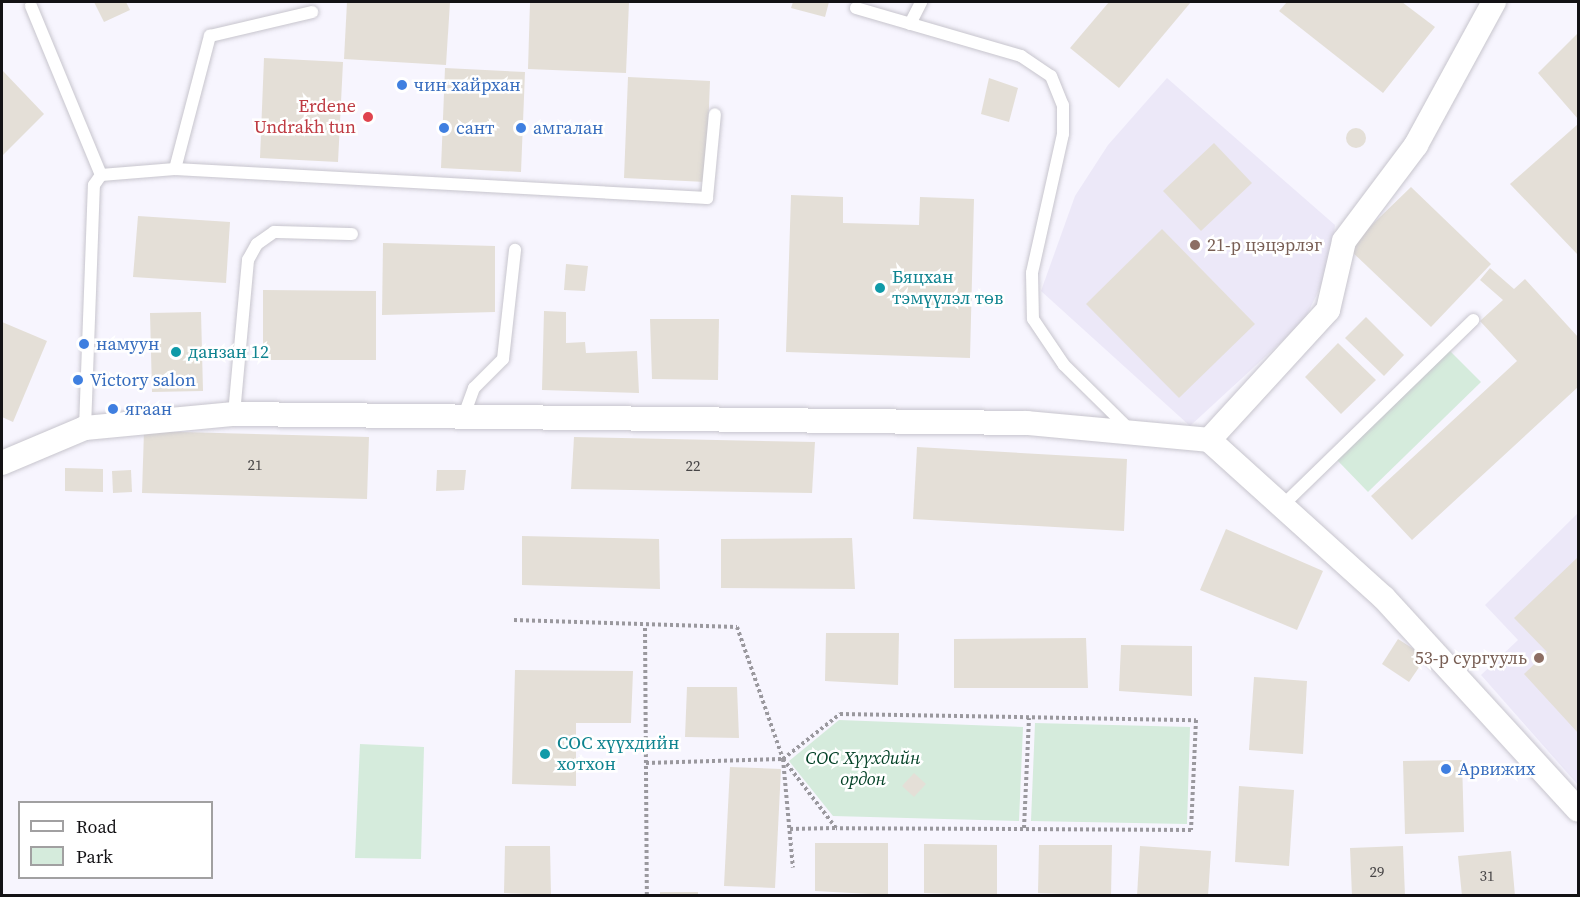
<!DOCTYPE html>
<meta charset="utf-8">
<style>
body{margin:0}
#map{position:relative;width:1580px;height:897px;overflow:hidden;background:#f7f5fe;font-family:"Source Serif 4",serif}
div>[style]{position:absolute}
.built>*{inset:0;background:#ece8f8}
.green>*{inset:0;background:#d5ebdc}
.building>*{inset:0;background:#e4dfd7}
.round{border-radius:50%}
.path>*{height:4px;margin-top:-2px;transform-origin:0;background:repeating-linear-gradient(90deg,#9a989e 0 3px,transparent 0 6px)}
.roads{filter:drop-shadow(0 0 2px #c7c5cd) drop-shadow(0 0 2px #c7c5cd)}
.lane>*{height:12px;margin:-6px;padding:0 6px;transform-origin:6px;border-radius:6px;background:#fff}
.street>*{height:24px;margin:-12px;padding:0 12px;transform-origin:12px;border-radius:12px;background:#fff}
.dots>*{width:16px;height:16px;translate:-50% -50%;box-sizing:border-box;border:3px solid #fff;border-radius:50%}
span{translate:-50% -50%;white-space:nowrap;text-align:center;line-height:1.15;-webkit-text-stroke:5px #fff;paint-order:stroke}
.number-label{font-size:15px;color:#474546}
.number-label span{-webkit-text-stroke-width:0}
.shop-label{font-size:18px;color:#366cbe}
.left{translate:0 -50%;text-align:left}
.health-label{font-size:18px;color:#be3a42}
.right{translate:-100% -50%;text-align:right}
.education-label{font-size:18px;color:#785e54}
.culture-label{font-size:18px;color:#0d838f}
.park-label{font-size:18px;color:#034126;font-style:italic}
.frame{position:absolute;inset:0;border:3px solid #131215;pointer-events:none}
.legend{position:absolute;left:18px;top:801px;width:195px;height:78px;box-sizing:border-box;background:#fff;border:2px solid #a1a0a1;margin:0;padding:8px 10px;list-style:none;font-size:18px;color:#131215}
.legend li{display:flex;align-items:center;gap:12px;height:30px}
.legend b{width:30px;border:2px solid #a1a0a1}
</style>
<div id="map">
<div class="built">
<i style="clip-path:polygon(1167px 78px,1335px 225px,1331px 265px,1304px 321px,1190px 426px,1041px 291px,1075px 196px,1108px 145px)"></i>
<i style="clip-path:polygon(1578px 513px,1578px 785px,1481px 675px,1518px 640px,1485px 605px)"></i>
</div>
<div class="green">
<i style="clip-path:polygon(1449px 350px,1481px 382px,1368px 492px,1337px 460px)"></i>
<i style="clip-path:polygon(839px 720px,1023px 727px,1019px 821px,833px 816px,789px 761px)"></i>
<i style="clip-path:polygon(1035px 723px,1190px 727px,1187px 824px,1031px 821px)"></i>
<i style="clip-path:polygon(360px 744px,424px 747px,421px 859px,355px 858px)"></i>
</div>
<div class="building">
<i style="clip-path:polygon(94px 2px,126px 2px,130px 10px,104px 22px)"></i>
<i style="clip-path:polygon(347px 2px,450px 2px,446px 65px,344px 59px)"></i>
<i style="clip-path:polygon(530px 2px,629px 2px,626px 73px,528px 69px)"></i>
<i style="clip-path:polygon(793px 2px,829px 2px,825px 17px,791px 8px)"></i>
<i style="clip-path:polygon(1109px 2px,1191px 2px,1119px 88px,1070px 48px)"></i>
<i style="clip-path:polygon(1287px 2px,1402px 2px,1435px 27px,1383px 93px,1279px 11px)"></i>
<i style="clip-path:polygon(1578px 33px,1578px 119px,1538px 73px)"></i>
<i style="clip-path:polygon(264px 58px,343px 62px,338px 162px,260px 158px)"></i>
<i style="clip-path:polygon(445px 68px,525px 72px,521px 172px,441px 168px)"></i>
<i style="clip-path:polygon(2px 70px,44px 114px,2px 156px)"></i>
<i style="clip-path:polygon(628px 77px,710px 81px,706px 182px,624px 178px)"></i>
<i style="clip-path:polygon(989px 78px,1018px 88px,1009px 122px,981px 114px)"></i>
<i style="clip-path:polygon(1578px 124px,1578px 255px,1510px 184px)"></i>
<i class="round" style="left:1346px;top:128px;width:20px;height:20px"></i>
<i style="clip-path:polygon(1214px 143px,1252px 183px,1201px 231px,1163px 191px)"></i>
<i style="clip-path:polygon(1411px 187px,1491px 264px,1431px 327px,1348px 248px)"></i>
<i style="clip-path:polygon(791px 195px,843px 197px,843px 223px,919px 225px,920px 197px,974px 199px,970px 358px,786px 352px)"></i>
<i style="clip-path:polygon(138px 216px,230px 222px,226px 283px,133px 277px)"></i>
<i style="clip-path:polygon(1162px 229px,1255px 324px,1179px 398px,1086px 304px)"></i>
<i style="clip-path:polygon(383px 243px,495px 246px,495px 312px,382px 315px)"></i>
<i style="clip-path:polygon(566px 264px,588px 266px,585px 291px,564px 290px)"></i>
<i style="clip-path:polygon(1490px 268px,1514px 289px,1525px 279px,1578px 337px,1578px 387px,1412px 540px,1371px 496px,1517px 361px,1480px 321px,1503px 300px,1480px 280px)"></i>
<i style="clip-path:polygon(263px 290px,376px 291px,376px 360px,263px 360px)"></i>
<i style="clip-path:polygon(544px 311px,566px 312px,566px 343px,585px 342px,586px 353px,637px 351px,639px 393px,542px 390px)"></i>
<i style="clip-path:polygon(201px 312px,203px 391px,152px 392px,150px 313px)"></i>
<i style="clip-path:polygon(1366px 317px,1404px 355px,1384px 376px,1345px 338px)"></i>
<i style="clip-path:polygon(650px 319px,719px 319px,718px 380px,652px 379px)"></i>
<i style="clip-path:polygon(2px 322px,47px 341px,13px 422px,2px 417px)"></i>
<i style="clip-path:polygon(1338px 343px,1376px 380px,1341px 414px,1305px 377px)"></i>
<i style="clip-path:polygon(144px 431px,369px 437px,367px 499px,142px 493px)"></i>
<i style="clip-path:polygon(574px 437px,815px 442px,812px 493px,571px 489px)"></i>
<i style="clip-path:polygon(917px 447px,1127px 459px,1124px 531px,913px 519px)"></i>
<i style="clip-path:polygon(65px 468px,103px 469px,103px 492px,65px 491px)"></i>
<i style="clip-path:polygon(131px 470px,132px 492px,113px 493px,112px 471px)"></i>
<i style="clip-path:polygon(437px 470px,466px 470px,464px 490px,436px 491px)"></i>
<i style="clip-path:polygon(1226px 529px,1323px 571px,1297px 630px,1200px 590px)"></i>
<i style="clip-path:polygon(522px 536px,659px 539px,660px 589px,522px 585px)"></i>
<i style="clip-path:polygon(852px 538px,855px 589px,721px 588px,721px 539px)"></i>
<i style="clip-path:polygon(1578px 557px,1578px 733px,1524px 674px,1547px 652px,1514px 618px)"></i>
<i style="clip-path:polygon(826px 633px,899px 633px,898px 685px,825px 681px)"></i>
<i style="clip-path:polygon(1086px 638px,1088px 688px,954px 688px,954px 639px)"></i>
<i style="clip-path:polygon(1398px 639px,1426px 657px,1409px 682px,1382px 664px)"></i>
<i style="clip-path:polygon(1121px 645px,1192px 646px,1192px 696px,1119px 691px)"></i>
<i style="clip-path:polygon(515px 670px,633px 671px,631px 723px,576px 723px,576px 786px,512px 784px)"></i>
<i style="clip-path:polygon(1254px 677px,1307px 681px,1303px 754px,1249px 750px)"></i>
<i style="clip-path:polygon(687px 687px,737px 687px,739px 738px,685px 737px)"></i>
<i style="clip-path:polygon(1462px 760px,1464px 832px,1405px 834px,1403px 761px)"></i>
<i style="clip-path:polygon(730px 767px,781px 769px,775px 888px,724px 886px)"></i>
<i style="clip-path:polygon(914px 773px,926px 784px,914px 797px,902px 786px)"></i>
<i style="clip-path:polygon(1239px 786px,1294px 790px,1289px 866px,1235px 862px)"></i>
<i style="clip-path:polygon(815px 843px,888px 843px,888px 895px,815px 891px)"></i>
<i style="clip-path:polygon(924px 844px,997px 845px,997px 896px,924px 893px)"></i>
<i style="clip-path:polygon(1039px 845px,1112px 845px,1111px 896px,1038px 893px)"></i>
<i style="clip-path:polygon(505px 846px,550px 846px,551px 895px,504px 893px)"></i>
<i style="clip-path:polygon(1140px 846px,1211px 851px,1208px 896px,1137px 896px)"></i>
<i style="clip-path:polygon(1403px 846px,1405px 896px,1352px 896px,1350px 848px)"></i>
<i style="clip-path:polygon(1511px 851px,1515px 896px,1462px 896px,1458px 856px)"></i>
<i style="clip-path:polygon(660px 892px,698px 892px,698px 896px,660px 896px)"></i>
</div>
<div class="path">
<i style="left:514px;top:620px;width:223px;rotate:1.8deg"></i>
<i style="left:737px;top:627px;width:140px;rotate:70.8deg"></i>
<i style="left:783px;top:759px;width:109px;rotate:84.8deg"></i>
<i style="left:645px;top:628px;width:268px;rotate:89.6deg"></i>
<i style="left:646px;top:763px;width:137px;rotate:-1.7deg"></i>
<i style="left:783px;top:759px;width:73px;rotate:-38.3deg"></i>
<i style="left:840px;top:714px;width:356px;rotate:1deg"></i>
<i style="left:1196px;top:720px;width:110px;rotate:92.6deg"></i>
<i style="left:1191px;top:830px;width:355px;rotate:-179.7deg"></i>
<i style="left:836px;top:828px;width:87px;rotate:-127.5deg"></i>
<i style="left:1024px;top:828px;width:110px;rotate:-87.4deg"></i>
<i style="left:790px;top:829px;width:45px;rotate:-1.3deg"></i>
</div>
<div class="roads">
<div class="lane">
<i style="left:31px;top:6px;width:183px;rotate:67.5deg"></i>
<i style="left:856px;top:8px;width:172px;rotate:16.2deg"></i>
<i style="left:1021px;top:56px;width:36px;rotate:34deg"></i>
<i style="left:1051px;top:76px;width:31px;rotate:68deg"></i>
<i style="left:1063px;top:105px;width:29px;rotate:90deg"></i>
<i style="left:1063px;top:134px;width:142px;rotate:102.6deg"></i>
<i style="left:1032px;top:273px;width:46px;rotate:88.8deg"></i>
<i style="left:1033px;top:319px;width:55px;rotate:56deg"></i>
<i style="left:1064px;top:365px;width:93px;rotate:44.6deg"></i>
<i style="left:910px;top:24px;width:25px;rotate:-63deg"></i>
<i style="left:175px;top:169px;width:138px;rotate:-75.3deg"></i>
<i style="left:210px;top:36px;width:105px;rotate:-13.2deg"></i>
<i style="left:234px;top:414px;width:155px;rotate:-84.8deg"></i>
<i style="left:248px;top:260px;width:18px;rotate:-61deg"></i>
<i style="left:257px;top:244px;width:21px;rotate:-35deg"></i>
<i style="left:274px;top:232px;width:78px;rotate:1.5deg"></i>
<i style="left:463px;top:418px;width:32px;rotate:-70deg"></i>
<i style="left:474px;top:388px;width:41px;rotate:-45deg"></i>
<i style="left:503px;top:359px;width:110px;rotate:-83.7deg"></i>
<i style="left:85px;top:428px;width:243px;rotate:-87.9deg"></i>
<i style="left:94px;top:185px;width:12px;rotate:-55deg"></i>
<i style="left:101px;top:175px;width:74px;rotate:-4.6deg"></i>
<i style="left:175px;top:169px;width:533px;rotate:3.12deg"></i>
<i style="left:707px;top:198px;width:84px;rotate:-84.6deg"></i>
<i style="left:1284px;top:504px;width:264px;rotate:-44.2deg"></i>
</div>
<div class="street">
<i style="left:1209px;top:440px;width:236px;rotate:42.1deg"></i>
<i style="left:1384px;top:598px;width:287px;rotate:47.5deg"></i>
<i style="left:2px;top:463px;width:90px;rotate:-22.9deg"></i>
<i style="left:85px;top:428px;width:150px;rotate:-5.4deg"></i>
<i style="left:234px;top:414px;width:793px;rotate:0.65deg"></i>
<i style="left:1027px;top:423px;width:183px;rotate:5.3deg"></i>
<i style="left:1209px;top:440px;width:176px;rotate:-47.5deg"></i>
<i style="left:1328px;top:310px;width:71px;rotate:-76.9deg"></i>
<i style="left:1344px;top:241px;width:120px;rotate:-53.1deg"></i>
<i style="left:1416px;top:145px;width:163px;rotate:-61.4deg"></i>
</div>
</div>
<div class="dots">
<i style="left:402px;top:85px;background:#3f7fe0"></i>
<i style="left:368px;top:117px;background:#e0444e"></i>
<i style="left:444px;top:128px;background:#3f7fe0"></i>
<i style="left:521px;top:128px;background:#3f7fe0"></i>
<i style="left:1195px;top:245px;background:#8d6e63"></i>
<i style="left:880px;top:288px;background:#0f9aa8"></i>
<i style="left:84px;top:344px;background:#3f7fe0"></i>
<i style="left:176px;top:352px;background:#0f9aa8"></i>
<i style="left:78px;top:380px;background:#3f7fe0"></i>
<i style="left:113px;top:409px;background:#3f7fe0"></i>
<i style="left:1539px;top:658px;background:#8d6e63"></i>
<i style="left:545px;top:754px;background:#0f9aa8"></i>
<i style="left:1446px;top:769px;background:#3f7fe0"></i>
</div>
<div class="number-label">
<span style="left:255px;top:465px">21</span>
<span style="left:693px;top:466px">22</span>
<span style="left:1377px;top:872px">29</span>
<span style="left:1487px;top:876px">31</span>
</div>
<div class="shop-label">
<span class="left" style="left:414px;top:85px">чин хайрхан</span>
<span class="left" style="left:456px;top:128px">сант</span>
<span class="left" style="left:533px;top:128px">амгалан</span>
<span class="left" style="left:96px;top:344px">намуун</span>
<span class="left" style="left:90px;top:380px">Victory salon</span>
<span class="left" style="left:125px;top:409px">ягаан</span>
<span class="left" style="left:1458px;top:769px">Арвижих</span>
</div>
<div class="health-label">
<span class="right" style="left:356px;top:117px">Erdene<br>Undrakh tun</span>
</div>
<div class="education-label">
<span class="left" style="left:1207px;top:245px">21-р цэцэрлэг</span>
<span class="right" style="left:1527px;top:658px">53-р сургууль</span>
</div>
<div class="culture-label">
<span class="left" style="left:892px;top:288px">Бяцхан<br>тэмүүлэл төв</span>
<span class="left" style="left:188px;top:352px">данзан 12</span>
<span class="left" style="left:557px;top:754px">СОС хүүхдийн<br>хотхон</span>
</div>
<div class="park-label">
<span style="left:863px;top:769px">СОС Хүүхдийн<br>ордон</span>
</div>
<div class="frame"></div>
<ul class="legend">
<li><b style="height:8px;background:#fff"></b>Road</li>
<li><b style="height:16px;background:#d5ebdc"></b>Park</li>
</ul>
</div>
